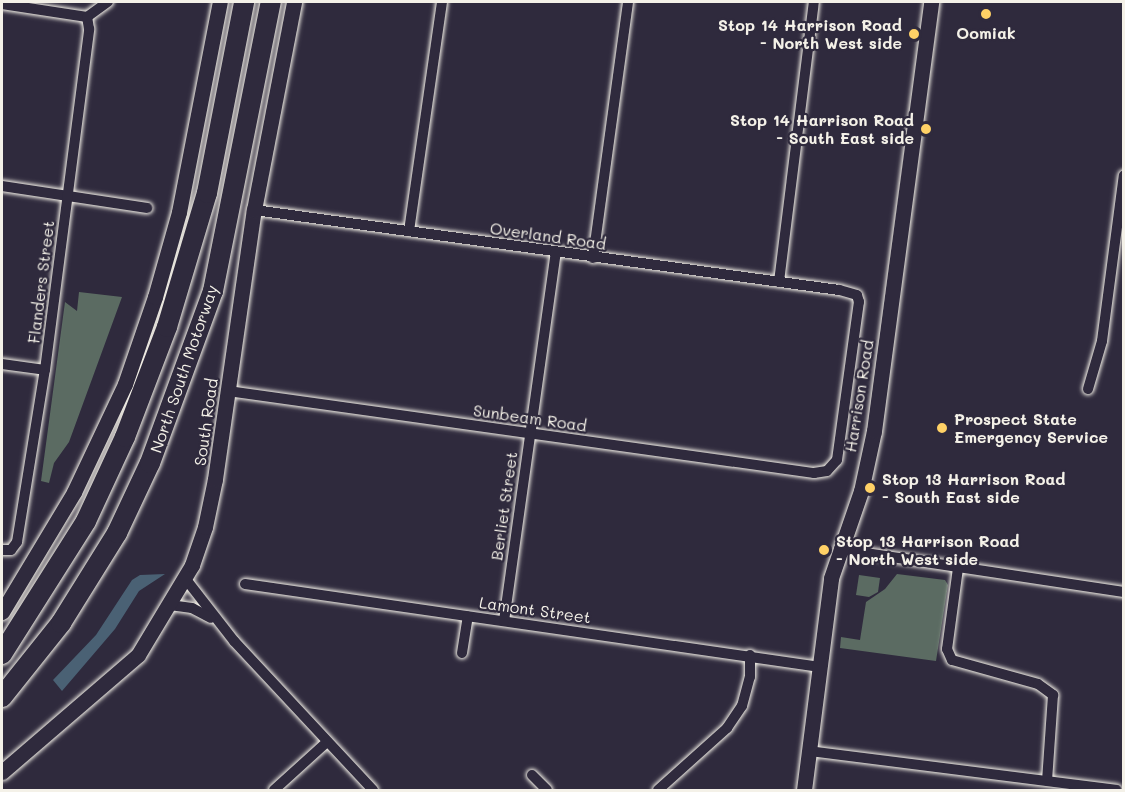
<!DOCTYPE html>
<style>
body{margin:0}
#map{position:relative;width:1125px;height:792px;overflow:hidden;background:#2f2a3d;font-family:Mali,sans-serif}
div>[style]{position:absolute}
.green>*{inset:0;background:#5b6b62}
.water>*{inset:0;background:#4a6174}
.roads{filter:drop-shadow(0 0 2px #f4f1e8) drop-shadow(0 0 2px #f4f1e8)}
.street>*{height:10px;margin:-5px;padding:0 5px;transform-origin:5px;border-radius:5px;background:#2f2a3d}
.secondary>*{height:15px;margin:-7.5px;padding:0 7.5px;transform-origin:7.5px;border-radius:7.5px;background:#2f2a3d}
.highway>*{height:20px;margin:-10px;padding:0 10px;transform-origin:10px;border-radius:10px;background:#2f2a3d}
.dots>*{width:16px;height:16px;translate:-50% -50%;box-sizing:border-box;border:3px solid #2f2a3d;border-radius:50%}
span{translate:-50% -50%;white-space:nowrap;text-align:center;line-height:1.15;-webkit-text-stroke:4.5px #2f2a3d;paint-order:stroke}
.poi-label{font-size:16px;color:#f4f1e8;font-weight:700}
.right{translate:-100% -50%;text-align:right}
.left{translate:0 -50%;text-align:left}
.street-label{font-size:16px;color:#f4f1e8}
.frame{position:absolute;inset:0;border:3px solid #f4f1e8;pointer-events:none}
</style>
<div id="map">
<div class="green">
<i style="clip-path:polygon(79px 292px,122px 297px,69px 442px,54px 463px,49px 483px,41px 481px,65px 302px,77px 311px)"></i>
<i style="clip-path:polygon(897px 574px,945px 580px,948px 585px,936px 661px,840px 648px,841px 637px,860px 640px,866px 602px,885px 589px)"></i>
<i style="clip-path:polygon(859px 575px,880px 578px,878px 592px,869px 597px,856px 595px)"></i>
</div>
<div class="water">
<i style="clip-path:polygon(165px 574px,139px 591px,115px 629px,62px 691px,53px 680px,96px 635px,132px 580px,140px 575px)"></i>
</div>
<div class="roads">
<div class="street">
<i style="left:2px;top:4px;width:86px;rotate:8.7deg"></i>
<i style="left:87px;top:17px;width:26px;rotate:-36deg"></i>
<i style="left:2px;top:186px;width:147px;rotate:8.6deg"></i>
<i style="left:409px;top:231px;width:231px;rotate:-81.8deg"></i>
<i style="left:593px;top:258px;width:258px;rotate:-82.2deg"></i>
<i style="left:779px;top:282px;width:282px;rotate:-82.9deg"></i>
<i style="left:2px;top:364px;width:43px;rotate:7.9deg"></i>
<i style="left:1088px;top:389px;width:50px;rotate:-73.7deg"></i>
<i style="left:1102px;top:341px;width:167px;rotate:-82.5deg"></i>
<i style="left:228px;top:391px;width:592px;rotate:7.97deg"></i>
<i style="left:814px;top:473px;width:13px;rotate:-9deg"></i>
<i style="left:827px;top:471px;width:15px;rotate:-48deg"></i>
<i style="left:837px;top:460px;width:160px;rotate:-82.1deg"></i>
<i style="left:859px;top:302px;width:7px;rotate:-106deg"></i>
<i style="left:857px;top:295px;width:19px;rotate:-164deg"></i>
<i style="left:839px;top:290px;width:590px;rotate:-172.21deg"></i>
<i style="left:839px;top:549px;width:288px;rotate:8.6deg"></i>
<i style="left:2px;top:550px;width:9px"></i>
<i style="left:11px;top:550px;width:10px;rotate:-53deg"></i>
<i style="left:17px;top:542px;width:174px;rotate:-80.8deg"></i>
<i style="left:45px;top:370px;width:344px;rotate:-82.6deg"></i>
<i style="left:89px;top:29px;width:12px;rotate:-99deg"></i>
<i style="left:958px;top:568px;width:82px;rotate:97.7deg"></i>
<i style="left:947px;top:649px;width:12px;rotate:66deg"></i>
<i style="left:952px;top:660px;width:89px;rotate:15.6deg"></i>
<i style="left:1038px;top:684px;width:19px;rotate:36deg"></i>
<i style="left:1053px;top:695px;width:86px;rotate:94deg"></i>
<i style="left:185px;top:578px;width:80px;rotate:52.1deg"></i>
<i style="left:234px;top:641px;width:204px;rotate:47deg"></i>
<i style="left:245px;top:584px;width:581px;rotate:8.21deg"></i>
<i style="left:170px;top:605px;width:22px;rotate:8deg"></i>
<i style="left:192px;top:608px;width:21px;rotate:28deg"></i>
<i style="left:504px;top:621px;width:373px;rotate:-82deg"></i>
<i style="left:462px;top:653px;width:37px;rotate:-81deg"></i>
<i style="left:809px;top:751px;width:310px;rotate:7.2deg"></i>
<i style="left:532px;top:775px;width:21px;rotate:45deg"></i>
<i style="left:274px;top:790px;width:72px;rotate:-42.2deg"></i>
<i style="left:658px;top:790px;width:93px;rotate:-41.9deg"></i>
<i style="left:727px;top:728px;width:27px;rotate:-56deg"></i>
<i style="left:742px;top:706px;width:30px;rotate:-75deg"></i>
<i style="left:750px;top:677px;width:22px;rotate:-90deg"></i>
</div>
<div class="secondary">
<i style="left:2px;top:612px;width:140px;rotate:-59deg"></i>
<i style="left:74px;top:492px;width:119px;rotate:-64.7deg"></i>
<i style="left:125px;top:384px;width:92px;rotate:-71deg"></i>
<i style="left:155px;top:297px;width:88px;rotate:-74.2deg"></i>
<i style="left:179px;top:212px;width:214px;rotate:-79deg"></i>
<i style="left:2px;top:772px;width:179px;rotate:-40.7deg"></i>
<i style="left:138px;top:655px;width:105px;rotate:-59deg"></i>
<i style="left:192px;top:565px;width:40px;rotate:-71.1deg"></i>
<i style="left:205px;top:527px;width:49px;rotate:-78.2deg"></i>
<i style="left:215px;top:479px;width:272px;rotate:-81.8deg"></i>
<i style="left:254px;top:210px;width:212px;rotate:-79.1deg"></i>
<i style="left:804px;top:790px;width:214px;rotate:-82.7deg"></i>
<i style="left:831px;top:578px;width:92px;rotate:-71deg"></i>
<i style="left:861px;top:491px;width:61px;rotate:-77.8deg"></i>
<i style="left:874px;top:431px;width:433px;rotate:-82.4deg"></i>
</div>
<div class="highway">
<i style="left:2px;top:654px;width:157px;rotate:-57.7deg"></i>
<i style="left:86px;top:521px;width:93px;rotate:-65.1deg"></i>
<i style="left:125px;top:437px;width:118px;rotate:-69.1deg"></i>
<i style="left:167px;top:327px;width:140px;rotate:-73.4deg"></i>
<i style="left:207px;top:193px;width:195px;rotate:-79deg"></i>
<i style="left:2px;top:697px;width:95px;rotate:-51.4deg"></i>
<i style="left:61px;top:623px;width:106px;rotate:-58.1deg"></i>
<i style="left:117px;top:533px;width:77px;rotate:-64.8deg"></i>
<i style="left:150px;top:463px;width:183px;rotate:-69.9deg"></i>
<i style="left:213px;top:291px;width:295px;rotate:-78.7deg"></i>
</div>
</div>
<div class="dots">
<i style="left:986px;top:14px;background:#ffd166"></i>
<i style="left:914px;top:34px;background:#ffd166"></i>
<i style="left:926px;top:129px;background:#ffd166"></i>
<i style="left:942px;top:428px;background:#ffd166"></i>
<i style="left:870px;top:488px;background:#ffd166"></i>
<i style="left:824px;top:550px;background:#ffd166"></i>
</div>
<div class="poi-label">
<span class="right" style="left:902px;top:34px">Stop 14 Harrison Road<br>- North West side</span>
<span style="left:986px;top:33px">Oomiak</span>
<span class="right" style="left:914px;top:129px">Stop 14 Harrison Road<br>- South East side</span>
<span class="left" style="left:954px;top:428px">Prospect State<br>Emergency Service</span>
<span class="left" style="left:882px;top:488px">Stop 13 Harrison Road<br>- South East side</span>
<span class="left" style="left:836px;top:550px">Stop 13 Harrison Road<br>- North West side</span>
</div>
<div class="street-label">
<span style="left:548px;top:236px;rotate:8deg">Overland Road</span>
<span style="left:41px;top:282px;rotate:-83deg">Flanders Street</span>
<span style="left:184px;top:369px;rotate:-71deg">North South Motorway</span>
<span style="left:859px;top:396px;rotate:-81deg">Harrison Road</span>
<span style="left:530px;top:418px;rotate:8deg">Sunbeam Road</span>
<span style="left:206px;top:422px;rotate:-82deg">South Road</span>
<span style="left:504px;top:506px;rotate:-82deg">Berliet Street</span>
<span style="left:535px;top:610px;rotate:8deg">Lamont Street</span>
</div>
<div class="frame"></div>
</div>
